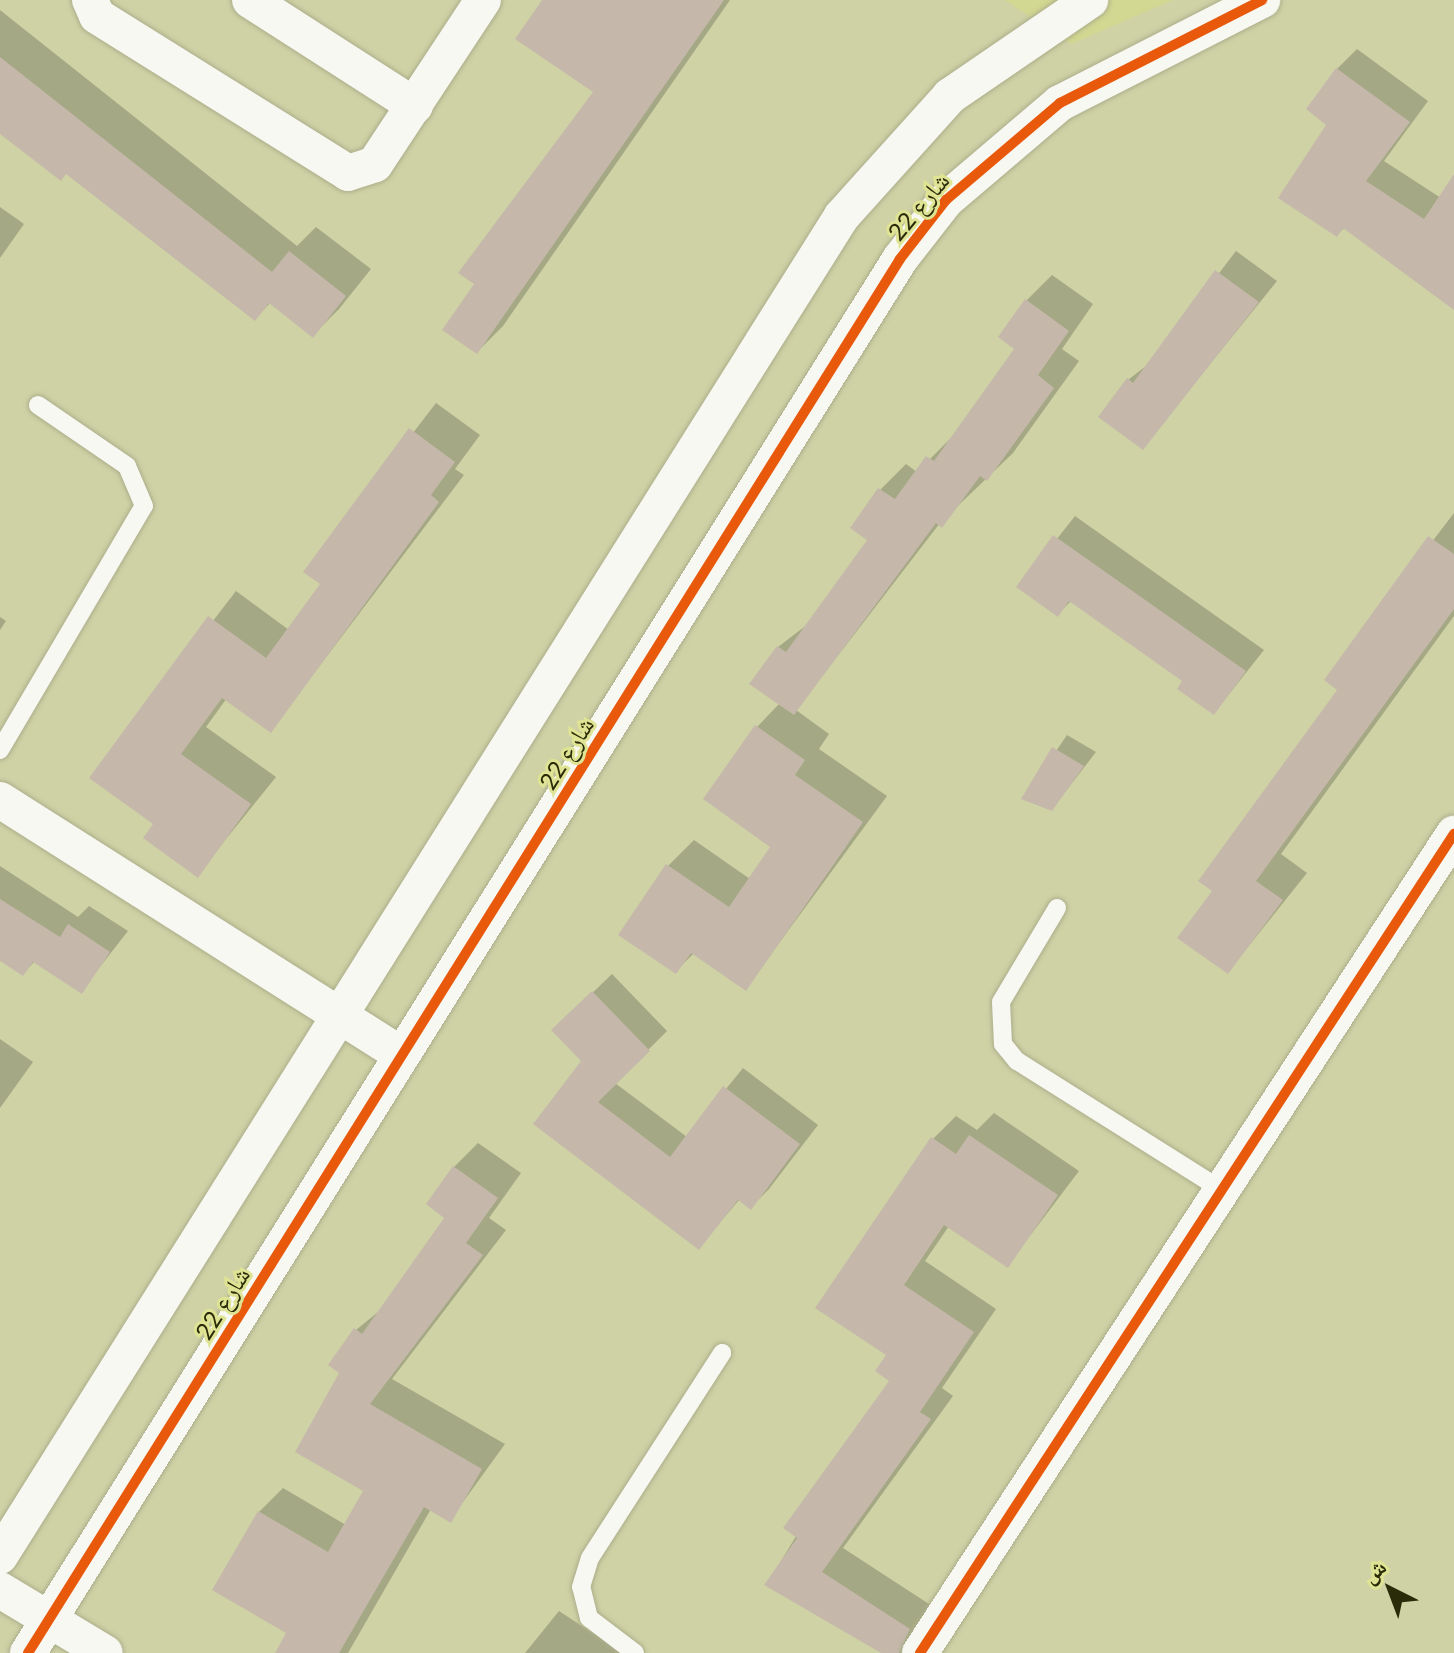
<!DOCTYPE html>
<meta charset="utf-8">
<style>
body{margin:0}
#map{position:relative;width:1454px;height:1653px;overflow:hidden;background:#cfd2a5;font-family:Lato,"Noto Naskh Arabic",sans-serif}
div>[style]{position:absolute}
.built>*{inset:0;background:#d2d791}
.shadow>*{inset:0;background:#0003}
.building>*{inset:0;background:#c5b8aa}
.roads{filter:drop-shadow(0 0 2px #acae8b) drop-shadow(0 0 2px #acae8b)}
.service>*{height:18px;margin:-9px;padding:0 9px;transform-origin:9px;border-radius:9px;background:#f8f8f2}
.minor>*{height:36px;margin:-18px;padding:0 18px;transform-origin:18px;border-radius:18px;background:#f8f8f2}
.cycleway>*{height:10px;margin:-5px;padding:0 5px;transform-origin:5px;border-radius:5px;background:#e8590c}
span{translate:-50% -50%;white-space:nowrap;text-align:center;line-height:1.15;-webkit-text-stroke:6px #dee493;paint-order:stroke}
.street-label{font-size:24px;color:#292b09}
.north{position:absolute;left:1350px;top:1549px;width:80px;height:80px;-webkit-text-stroke:6px #dee493;paint-order:stroke;rotate:318deg;font-size:22px;font-weight:700;line-height:32px;text-align:center;color:#292b09}
.north::after{content:'';display:block;margin:auto;width:28px;height:36px;background:#292b09;clip-path:polygon(50% 0,100% 100%,50% 72%,0 100%)}
</style>
<div id="map">
<div class="built">
<i style="clip-path:polygon(1005px 0,1173px 0,1071px 44px)"></i>
</div>
<div class="shadow">
<i style="clip-path:polygon(545px 0,730px 0,503px 326px,477px 352px,477px 283px,596px 92px)"></i>
<i style="clip-path:polygon(0 10px,297px 246px,316px 227px,371px 269px,339px 309px,313px 335px,271px 302px,255px 319px,67px 172px,0 131px)"></i>
<i style="clip-path:polygon(1357px 49px,1428px 101px,1384px 161px,1441px 198px,1454px 177px,1454px 308px,1345px 227px,1337px 235px,1329px 124px,1337px 69px)"></i>
<i style="clip-path:polygon(0 207px,24px 224px,0 258px)"></i>
<i style="clip-path:polygon(1236px 251px,1277px 281px,1143px 447px,1128px 380px,1151px 362px)"></i>
<i style="clip-path:polygon(1052px 275px,1093px 304px,1062px 349px,1079px 361px,1013px 453px,940px 523px,796px 710px,829px 734px,819px 749px,887px 796px,746px 988px,694px 953px,675px 972px,668px 866px,694px 840px,750px 879px,773px 846px,757px 727px,780px 703px,778px 647px,808px 624px,869px 539px,880px 490px,906px 464px,917px 472px,956px 433px,1017px 348px,1027px 300px)"></i>
<i style="clip-path:polygon(436px 403px,480px 435px,455px 469px,464px 475px,271px 730px,227px 698px,206px 727px,276px 777px,197px 875px,156px 824px,92px 778px,236px 591px,289px 630px,323px 584px,306px 572px)"></i>
<i style="clip-path:polygon(1454px 513px,1454px 616px,1281px 854px,1307px 873px,1228px 972px,1214px 890px,1340px 689px,1327px 679px)"></i>
<i style="clip-path:polygon(1075px 516px,1264px 650px,1214px 713px,1185px 680px,1072px 600px,1058px 614px,1019px 587px)"></i>
<i style="clip-path:polygon(0 617px,6px 621px,0 630px)"></i>
<i style="clip-path:polygon(1067px 735px,1096px 752px,1052px 809px,1024px 798px)"></i>
<i style="clip-path:polygon(0 866px,78px 917px,89px 906px,128px 931px,81px 991px,35px 961px,23px 974px,0 959px)"></i>
<i style="clip-path:polygon(612px 974px,667px 1031px,615px 1083px,687px 1137px,743px 1068px,818px 1125px,769px 1189px,751px 1207px,740px 1199px,699px 1247px,536px 1124px,584px 1060px,554px 1030px)"></i>
<i style="clip-path:polygon(0 1039px,33px 1062px,0 1108px)"></i>
<i style="clip-path:polygon(994px 1113px,1079px 1171px,1007px 1266px,949px 1226px,925px 1261px,996px 1309px,942px 1388px,953px 1396px,843px 1548px,932px 1606px,903px 1653px,883px 1653px,767px 1584px,891px 1380px,888px 1355px,933px 1139px,956px 1116px,977px 1130px)"></i>
<i style="clip-path:polygon(478px 1143px,521px 1173px,489px 1218px,506px 1230px,392px 1379px,505px 1444px,450px 1520px,431px 1509px,348px 1653px,280px 1653px,289px 1633px,259px 1512px,283px 1488px,346px 1525px,366px 1490px,342px 1373px,356px 1330px,383px 1308px,447px 1218px,454px 1167px)"></i>
<i style="clip-path:polygon(559px 1611px,623px 1653px,525px 1653px)"></i>
</div>
<div class="building">
<i style="clip-path:polygon(542px 0,724px 0,477px 354px,442px 330px,474px 284px,458px 273px,593px 92px,515px 39px)"></i>
<i style="clip-path:polygon(0 57px,272px 272px,289px 251px,346px 296px,313px 338px,269px 303px,255px 321px,66px 174px,61px 181px,0 134px)"></i>
<i style="clip-path:polygon(1336px 68px,1410px 122px,1366px 181px,1424px 219px,1454px 174px,1454px 310px,1343px 228px,1337px 237px,1278px 198px,1326px 125px,1306px 109px)"></i>
<i style="clip-path:polygon(1215px 270px,1259px 302px,1143px 450px,1098px 417px,1127px 378px,1133px 383px)"></i>
<i style="clip-path:polygon(1025px 299px,1069px 331px,1038px 375px,1054px 388px,987px 481px,980px 476px,942px 528px,936px 523px,794px 715px,749px 684px,777px 646px,786px 652px,867px 540px,850px 528px,878px 488px,895px 499px,926px 456px,934px 461px,1014px 349px,998px 337px)"></i>
<i style="clip-path:polygon(409px 428px,455px 462px,431px 495px,439px 502px,271px 733px,222px 698px,181px 754px,251px 804px,198px 878px,143px 838px,153px 824px,89px 778px,208px 616px,266px 658px,320px 584px,303px 572px)"></i>
<i style="clip-path:polygon(1053px 535px,1246px 671px,1214px 715px,1177px 689px,1182px 681px,1069px 601px,1058px 617px,1016px 587px)"></i>
<i style="clip-path:polygon(1428px 536px,1454px 554px,1454px 609px,1256px 881px,1283px 900px,1228px 974px,1177px 938px,1212px 891px,1198px 881px,1337px 690px,1324px 680px)"></i>
<i style="clip-path:polygon(755px 725px,805px 760px,795px 775px,863px 822px,746px 991px,691px 953px,676px 974px,618px 935px,666px 864px,729px 907px,770px 847px,703px 799px)"></i>
<i style="clip-path:polygon(1052px 747px,1084px 766px,1052px 811px,1021px 799px)"></i>
<i style="clip-path:polygon(0 899px,60px 937px,68px 924px,110px 952px,82px 994px,33px 962px,23px 976px,0 961px)"></i>
<i style="clip-path:polygon(592px 991px,650px 1051px,598px 1102px,670px 1157px,723px 1086px,800px 1144px,751px 1210px,738px 1200px,699px 1250px,533px 1124px,581px 1061px,551px 1030px)"></i>
<i style="clip-path:polygon(969px 1135px,1058px 1195px,1008px 1268px,944px 1225px,904px 1285px,974px 1332px,920px 1412px,931px 1419px,822px 1572px,910px 1629px,899px 1653px,881px 1653px,764px 1585px,797px 1538px,783px 1528px,889px 1381px,875px 1371px,886px 1355px,815px 1308px,931px 1137px,956px 1154px)"></i>
<i style="clip-path:polygon(453px 1166px,498px 1198px,466px 1243px,483px 1255px,370px 1404px,482px 1469px,451px 1523px,424px 1507px,339px 1653px,275px 1653px,286px 1633px,212px 1590px,258px 1511px,328px 1552px,363px 1491px,295px 1452px,339px 1373px,328px 1365px,354px 1328px,362px 1334px,444px 1218px,426px 1204px)"></i>
</div>
<div class="roads">
<div class="service">
<i style="left:0;top:750px;width:283px;rotate:-59.5deg"></i>
<i style="left:144px;top:506px;width:43px;rotate:-113deg"></i>
<i style="left:127px;top:466px;width:108px;rotate:-145.6deg"></i>
<i style="left:1057px;top:908px;width:109px;rotate:120.8deg"></i>
<i style="left:1001px;top:1002px;width:42px;rotate:87.3deg"></i>
<i style="left:1003px;top:1044px;width:22px;rotate:51deg"></i>
<i style="left:1017px;top:1061px;width:242px;rotate:32.2deg"></i>
<i style="left:635px;top:1653px;width:58px;rotate:-142.7deg"></i>
<i style="left:589px;top:1618px;width:32px;rotate:-104deg"></i>
<i style="left:581px;top:1587px;width:30px;rotate:-73deg"></i>
<i style="left:590px;top:1558px;width:244px;rotate:-57.2deg"></i>
</div>
<div class="minor">
<i style="left:90px;top:0;width:17px;rotate:66deg"></i>
<i style="left:97px;top:16px;width:296px;rotate:32deg"></i>
<i style="left:348px;top:173px;width:28px;rotate:-18deg"></i>
<i style="left:375px;top:164px;width:196px;rotate:-56.6deg"></i>
<i style="left:250px;top:0;width:196px;rotate:32.7deg"></i>
<i style="left:0;top:800px;width:474px;rotate:32.4deg"></i>
<i style="left:0;top:1556px;width:1583px;rotate:-57.86deg"></i>
<i style="left:842px;top:216px;width:161px;rotate:-48deg"></i>
<i style="left:950px;top:96px;width:170px;rotate:-34.4deg"></i>
<i style="left:0;top:1590px;width:122px;rotate:31deg"></i>
<i style="left:28px;top:1653px;width:1644px;rotate:-57.97deg"></i>
<i style="left:900px;top:259px;width:75px;rotate:-52.1deg"></i>
<i style="left:946px;top:200px;width:150px;rotate:-40.4deg"></i>
<i style="left:1060px;top:103px;width:227px;rotate:-27deg"></i>
<i style="left:920px;top:1653px;width:978px;rotate:-56.9deg"></i>
</div>
</div>
<div class="cycleway">
<i style="left:28px;top:1653px;width:1644px;rotate:-57.97deg"></i>
<i style="left:900px;top:259px;width:75px;rotate:-52.1deg"></i>
<i style="left:946px;top:200px;width:150px;rotate:-40.4deg"></i>
<i style="left:1060px;top:103px;width:227px;rotate:-27deg"></i>
<i style="left:920px;top:1653px;width:978px;rotate:-56.9deg"></i>
</div>
<div class="street-label">
<span style="left:918px;top:206px;rotate:-50deg">شارع 22</span>
<span style="left:566px;top:753px;rotate:-58deg">شارع 22</span>
<span style="left:222px;top:1303px;rotate:-58deg">شارع 22</span>
</div>
<div class="north">ش</div>
</div>
